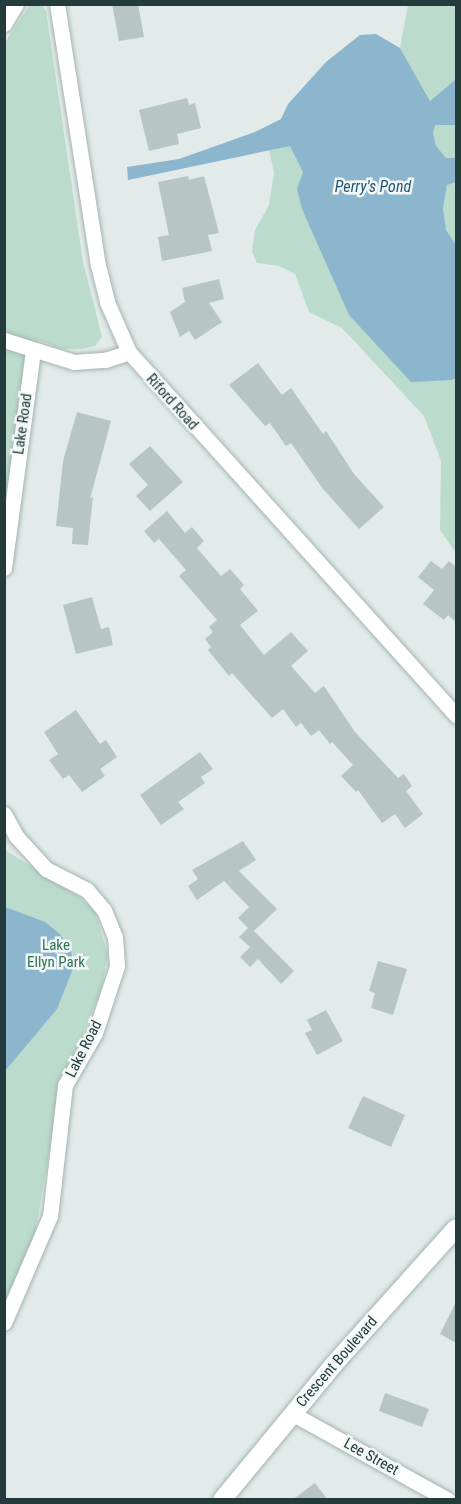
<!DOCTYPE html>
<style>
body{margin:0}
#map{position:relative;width:461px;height:1504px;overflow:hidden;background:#e2ebe9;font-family:"Roboto Condensed",sans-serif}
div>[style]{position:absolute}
.green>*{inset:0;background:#bbdccc}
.water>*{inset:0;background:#8cb5ce}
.building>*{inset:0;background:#b7c6c3}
.roads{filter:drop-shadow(0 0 2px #a5b3b1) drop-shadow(0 0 2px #a5b3b1)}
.street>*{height:15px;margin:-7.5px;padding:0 7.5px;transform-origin:7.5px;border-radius:7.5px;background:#fff}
.secondary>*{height:18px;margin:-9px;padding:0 9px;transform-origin:9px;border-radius:9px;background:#fff}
span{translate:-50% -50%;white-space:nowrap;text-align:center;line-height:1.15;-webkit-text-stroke:5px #f2f8f6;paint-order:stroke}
.street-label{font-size:15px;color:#233b3b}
.park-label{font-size:15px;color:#2e7157}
.water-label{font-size:16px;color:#1f5375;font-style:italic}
.frame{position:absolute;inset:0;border:6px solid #233b3b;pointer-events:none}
</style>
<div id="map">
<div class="green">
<i style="clip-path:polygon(30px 5px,42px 5px,46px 11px,83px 262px,102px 337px,95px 346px,82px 349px,62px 349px,38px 340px,5px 575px,5px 42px)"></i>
<i style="clip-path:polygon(408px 5px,456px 5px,456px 79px,430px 101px,400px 48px)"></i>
<i style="clip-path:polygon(456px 108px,456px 553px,440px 530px,441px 461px,424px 416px,342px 328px,309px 312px,295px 274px,279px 266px,257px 263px,252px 252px,255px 230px,269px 205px,274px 173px,268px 145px)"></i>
<i style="clip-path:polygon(5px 850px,78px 896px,95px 912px,108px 955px,101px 990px,60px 1092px,35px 1233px,5px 1304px)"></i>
</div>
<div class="water">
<i style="clip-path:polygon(376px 34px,400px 48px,430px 101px,456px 79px,456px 125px,435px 125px,433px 133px,436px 146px,446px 158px,456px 158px,456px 182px,447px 185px,443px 208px,446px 230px,456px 245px,456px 378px,452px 380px,411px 382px,349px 315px,302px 209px,297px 189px,303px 172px,290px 146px,128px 180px,127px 167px,179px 159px,255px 132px,281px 119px,288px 104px,326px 62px,360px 35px)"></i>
<i style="clip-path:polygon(5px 907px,45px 922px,60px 934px,71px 952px,74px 966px,57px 1009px,5px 1071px)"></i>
</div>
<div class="building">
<i style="clip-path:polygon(112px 4px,138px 4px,144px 37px,119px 41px)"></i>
<i style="clip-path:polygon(187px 98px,189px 105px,195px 103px,201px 128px,177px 134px,179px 144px,149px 151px,139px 110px)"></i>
<i style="clip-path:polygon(188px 176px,189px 180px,204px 176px,219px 233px,208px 235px,212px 251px,162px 261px,158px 237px,169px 235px,158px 182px)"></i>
<i style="clip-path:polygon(219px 279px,224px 299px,209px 303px,222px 322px,195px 340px,189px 331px,180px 337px,170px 312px,185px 302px,182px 288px)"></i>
<i style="clip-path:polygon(258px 363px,282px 395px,291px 388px,323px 434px,326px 431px,354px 474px,384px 507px,359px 529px,323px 489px,291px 443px,286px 446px,270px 423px,265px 426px,229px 385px)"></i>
<i style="clip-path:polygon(77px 412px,111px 421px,90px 499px,93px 496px,88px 545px,72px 544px,73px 528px,56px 526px,63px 461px)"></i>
<i style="clip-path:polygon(150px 446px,183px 482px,150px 511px,136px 496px,148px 485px,129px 464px)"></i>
<i style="clip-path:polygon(167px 511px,185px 533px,192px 527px,204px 541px,197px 548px,221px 576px,230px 569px,244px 585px,240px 589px,258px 611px,240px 625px,264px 655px,291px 632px,308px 651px,291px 666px,315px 693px,324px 686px,355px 732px,398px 778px,404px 774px,412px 786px,406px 791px,423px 814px,405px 828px,395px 814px,382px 823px,358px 790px,356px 792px,341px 776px,353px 765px,332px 742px,330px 744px,319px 730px,311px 736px,301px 723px,296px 727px,283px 709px,272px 718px,232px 673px,229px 676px,208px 650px,211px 647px,205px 639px,213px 632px,209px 627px,217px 620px,179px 576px,186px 570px,159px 539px,154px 543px,144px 531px)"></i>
<i style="clip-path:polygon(431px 561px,442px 569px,449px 561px,456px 567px,456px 622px,448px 615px,444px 620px,423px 604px,434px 590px,418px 577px)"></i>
<i style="clip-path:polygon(92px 597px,101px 629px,109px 627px,113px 645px,76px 654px,63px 605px)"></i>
<i style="clip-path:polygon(76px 710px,100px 744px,106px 740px,117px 757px,100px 769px,105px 776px,82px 792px,69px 775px,63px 779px,49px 760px,58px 754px,44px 732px)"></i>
<i style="clip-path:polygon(200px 752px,213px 769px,201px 777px,205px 783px,178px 802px,184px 809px,161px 825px,140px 795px)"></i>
<i style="clip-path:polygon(243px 841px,256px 860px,239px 871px,277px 909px,254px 931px,294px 971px,281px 984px,258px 959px,250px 967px,240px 957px,250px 947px,239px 937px,248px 928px,238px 918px,249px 907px,224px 881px,197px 900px,188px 886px,198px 879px,192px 870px)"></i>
<i style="clip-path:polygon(378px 961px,407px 969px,393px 1015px,371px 1008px,375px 993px,369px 991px)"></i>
<i style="clip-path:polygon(326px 1010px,343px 1041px,317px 1055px,305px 1033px,312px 1030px,307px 1020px)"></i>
<i style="clip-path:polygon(363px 1096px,405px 1115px,391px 1147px,348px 1128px)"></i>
<i style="clip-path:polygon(456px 1302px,456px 1343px,440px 1334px)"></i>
<i style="clip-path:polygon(385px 1393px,429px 1409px,422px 1427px,379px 1411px)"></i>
<i style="clip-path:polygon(315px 1483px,328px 1500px,292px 1500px)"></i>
</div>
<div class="roads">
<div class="street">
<i style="left:57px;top:4px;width:264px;rotate:81.1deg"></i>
<i style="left:98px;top:265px;width:38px;rotate:76deg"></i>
<i style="left:107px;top:302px;width:55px;rotate:66.3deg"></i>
<i style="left:129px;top:352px;width:489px;rotate:48deg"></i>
<i style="left:4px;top:24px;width:23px;rotate:-59deg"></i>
<i style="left:4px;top:340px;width:73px;rotate:17.4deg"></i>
<i style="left:74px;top:362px;width:31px;rotate:-4deg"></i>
<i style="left:105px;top:360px;width:25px;rotate:-18deg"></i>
<i style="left:4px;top:568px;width:219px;rotate:-82.4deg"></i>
<i style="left:4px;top:814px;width:25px;rotate:61deg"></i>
<i style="left:16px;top:836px;width:45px;rotate:47.7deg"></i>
<i style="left:46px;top:869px;width:46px;rotate:27.1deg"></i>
<i style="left:87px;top:890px;width:26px;rotate:50deg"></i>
<i style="left:104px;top:910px;width:29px;rotate:68deg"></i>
<i style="left:115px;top:937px;width:29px;rotate:86deg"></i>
<i style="left:117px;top:966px;width:71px;rotate:108.2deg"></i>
<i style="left:95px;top:1033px;width:60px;rotate:120deg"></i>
<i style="left:65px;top:1085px;width:132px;rotate:96.5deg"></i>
<i style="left:50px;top:1216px;width:116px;rotate:113.3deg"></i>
<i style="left:293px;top:1414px;width:177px;rotate:29deg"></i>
</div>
<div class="secondary">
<i style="left:222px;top:1500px;width:178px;rotate:-50.5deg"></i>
<i style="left:335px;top:1363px;width:181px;rotate:-48.1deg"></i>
</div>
</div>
<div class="street-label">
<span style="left:172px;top:402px;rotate:48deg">Riford Road</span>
<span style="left:23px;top:424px;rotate:-82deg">Lake Road</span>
<span style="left:84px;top:1049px;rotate:-63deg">Lake Road</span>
<span style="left:337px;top:1362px;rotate:-49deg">Crescent Boulevard</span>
<span style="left:371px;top:1457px;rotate:29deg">Lee Street</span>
</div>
<div class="park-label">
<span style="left:56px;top:954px">Lake<br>Ellyn Park</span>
</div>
<div class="water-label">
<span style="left:373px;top:187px">Perry's Pond</span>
</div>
<div class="frame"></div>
</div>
